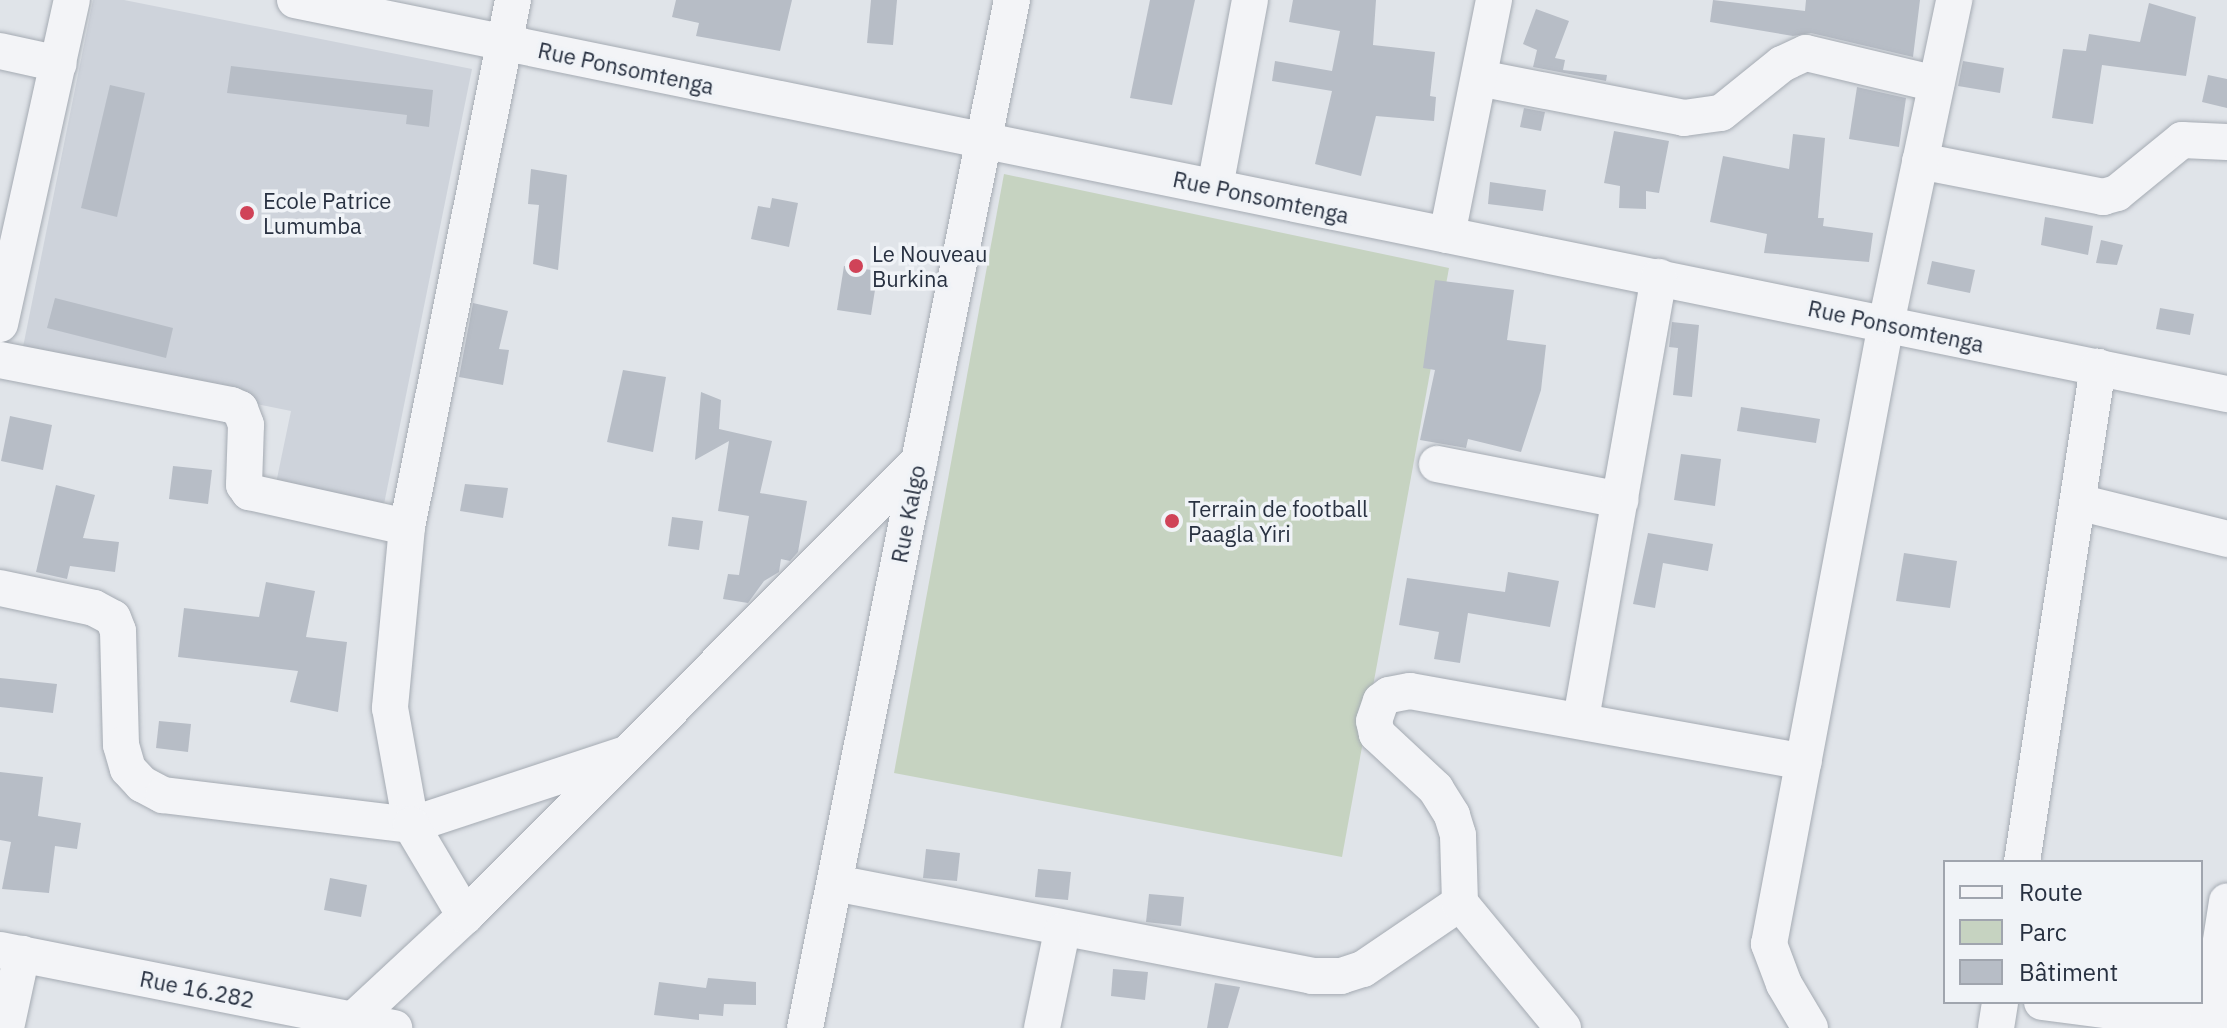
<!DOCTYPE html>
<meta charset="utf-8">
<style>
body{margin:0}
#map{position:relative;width:2227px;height:1028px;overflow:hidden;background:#e0e4e9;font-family:"IBM Plex Sans",sans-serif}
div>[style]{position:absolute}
.built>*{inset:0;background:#ced3db}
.green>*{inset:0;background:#c6d3c1}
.building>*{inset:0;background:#b7bdc6}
.roads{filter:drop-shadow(0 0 2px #a5abb3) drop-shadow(0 0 2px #a5abb3)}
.minor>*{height:36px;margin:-18px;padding:0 18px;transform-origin:18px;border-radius:18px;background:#f3f4f7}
.dots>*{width:22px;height:22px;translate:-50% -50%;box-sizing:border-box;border:4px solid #f0f3f7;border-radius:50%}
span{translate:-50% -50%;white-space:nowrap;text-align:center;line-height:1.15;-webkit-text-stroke:7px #f0f3f7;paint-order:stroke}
.street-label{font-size:22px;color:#283141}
.poi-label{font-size:22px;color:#283141}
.left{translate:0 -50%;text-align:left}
.legend{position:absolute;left:1943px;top:860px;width:260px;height:144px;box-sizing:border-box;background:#f0f3f7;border:2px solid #a0a5ae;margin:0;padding:10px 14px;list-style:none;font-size:24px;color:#283141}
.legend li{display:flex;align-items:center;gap:16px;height:40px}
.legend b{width:40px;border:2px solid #a0a5ae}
</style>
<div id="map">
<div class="built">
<i style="clip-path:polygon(93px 0,124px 0,472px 69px,383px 509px,275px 488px,291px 411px,21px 357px)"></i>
</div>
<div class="green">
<i style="clip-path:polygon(1004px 174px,1449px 268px,1342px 857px,894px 773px)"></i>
</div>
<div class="building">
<i style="clip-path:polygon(676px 0,792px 0,780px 51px,696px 36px,699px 23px,672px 17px)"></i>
<i style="clip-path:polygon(871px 0,897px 0,893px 45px,867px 43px)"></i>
<i style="clip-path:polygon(1150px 0,1195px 0,1172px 105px,1130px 98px)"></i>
<i style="clip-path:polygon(1293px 0,1376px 0,1373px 45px,1435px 52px,1430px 96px,1436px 97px,1434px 121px,1376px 116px,1361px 176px,1315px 164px,1332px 91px,1272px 81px,1275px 61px,1332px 71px,1340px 31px,1289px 22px)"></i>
<i style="clip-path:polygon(1713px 0,1805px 11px,1806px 0,1920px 0,1913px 57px,1811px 33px,1793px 36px,1710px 22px)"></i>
<i style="clip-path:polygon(2149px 3px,2196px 17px,2186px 76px,2102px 65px,2093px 124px,2052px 118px,2063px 49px,2086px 51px,2089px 34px,2140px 42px)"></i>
<i style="clip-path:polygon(1536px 9px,1569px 21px,1555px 58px,1565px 60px,1563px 70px,1607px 75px,1606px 81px,1533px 67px,1537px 50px,1523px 44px)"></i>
<i style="clip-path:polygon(1963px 61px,2004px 68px,2000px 93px,1958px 86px)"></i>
<i style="clip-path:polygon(231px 66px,433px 90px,429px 127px,406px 124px,407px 115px,227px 93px)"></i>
<i style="clip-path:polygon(2208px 75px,2227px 79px,2227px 108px,2202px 102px)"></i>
<i style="clip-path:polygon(110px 85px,145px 93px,117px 217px,81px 208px)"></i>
<i style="clip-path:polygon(1857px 87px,1906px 98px,1899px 147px,1849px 139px)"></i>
<i style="clip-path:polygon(1524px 108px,1545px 112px,1541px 131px,1520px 127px)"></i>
<i style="clip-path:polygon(1614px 131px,1669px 141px,1659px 193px,1646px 191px,1646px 209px,1619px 208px,1620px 186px,1604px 183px)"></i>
<i style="clip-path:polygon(1793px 134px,1825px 138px,1818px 218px,1824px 218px,1823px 226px,1873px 233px,1869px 262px,1764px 253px,1767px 234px,1710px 222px,1723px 156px,1789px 169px)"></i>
<i style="clip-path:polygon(531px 169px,567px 175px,558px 270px,533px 264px,539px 205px,528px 204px)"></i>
<i style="clip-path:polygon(1490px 182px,1546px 190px,1543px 211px,1488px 204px)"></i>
<i style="clip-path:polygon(772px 198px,798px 203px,789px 247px,751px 239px,758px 206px,770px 208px)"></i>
<i style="clip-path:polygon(2045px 217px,2093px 226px,2088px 255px,2041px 245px)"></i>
<i style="clip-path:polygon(2101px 240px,2123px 245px,2117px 265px,2096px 263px)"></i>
<i style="clip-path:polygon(1932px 261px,1975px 270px,1970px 293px,1927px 284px)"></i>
<i style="clip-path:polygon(844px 266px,878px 271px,871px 315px,837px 310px)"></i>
<i style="clip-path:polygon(1435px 280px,1514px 290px,1507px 340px,1546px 345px,1541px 390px,1521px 452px,1468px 439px,1466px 448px,1420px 440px,1435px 370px,1423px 368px)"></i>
<i style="clip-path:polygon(55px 298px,173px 328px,166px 358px,47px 328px)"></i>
<i style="clip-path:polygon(473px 303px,508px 311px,499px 349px,509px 350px,503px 385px,459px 377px)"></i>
<i style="clip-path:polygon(2160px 308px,2194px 314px,2190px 335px,2156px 329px)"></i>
<i style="clip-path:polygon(1672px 322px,1699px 325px,1692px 397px,1673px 395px,1678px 348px,1669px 347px)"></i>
<i style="clip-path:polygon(623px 370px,666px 377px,653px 452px,607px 442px)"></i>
<i style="clip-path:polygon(701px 392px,721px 400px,719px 429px,772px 441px,760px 493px,807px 501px,798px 552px,790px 561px,781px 559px,779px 572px,764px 581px,748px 603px,723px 599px,728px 574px,739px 575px,749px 516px,718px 511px,729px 441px,695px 460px)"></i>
<i style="clip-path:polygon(1741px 407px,1820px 419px,1816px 443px,1737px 431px)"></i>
<i style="clip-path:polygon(10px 416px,52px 425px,43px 470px,1px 461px)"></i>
<i style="clip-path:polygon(1681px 454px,1721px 459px,1715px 506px,1674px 500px)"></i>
<i style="clip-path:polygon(173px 466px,212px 470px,208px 504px,169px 499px)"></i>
<i style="clip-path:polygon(465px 484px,508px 488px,503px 518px,460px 511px)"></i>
<i style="clip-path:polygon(56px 485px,95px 495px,83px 538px,119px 542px,115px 572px,70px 566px,67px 579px,36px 572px)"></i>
<i style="clip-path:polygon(672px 517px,703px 521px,699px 550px,668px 546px)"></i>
<i style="clip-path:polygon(1648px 533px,1713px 544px,1708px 571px,1663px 563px,1655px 608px,1633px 604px)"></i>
<i style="clip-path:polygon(1904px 553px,1957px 561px,1950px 608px,1896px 601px)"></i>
<i style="clip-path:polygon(1508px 572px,1559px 581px,1550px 627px,1468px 613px,1460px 663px,1434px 659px,1439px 632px,1399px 625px,1407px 578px,1505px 592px)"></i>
<i style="clip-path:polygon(266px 582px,315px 591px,306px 637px,347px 642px,338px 712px,290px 702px,298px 671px,178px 657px,184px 608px,259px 617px)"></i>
<i style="clip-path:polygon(0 678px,57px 684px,53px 713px,0 707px)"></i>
<i style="clip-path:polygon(159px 721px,191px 724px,188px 752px,156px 748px)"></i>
<i style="clip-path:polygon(0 772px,43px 777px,38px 816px,81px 823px,77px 849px,55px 846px,49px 893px,2px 889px,11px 842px,0 840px)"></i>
<i style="clip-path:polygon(926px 849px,960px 853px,957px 881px,923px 878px)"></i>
<i style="clip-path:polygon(1038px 869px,1071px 872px,1068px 900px,1035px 897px)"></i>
<i style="clip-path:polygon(330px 878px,367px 885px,361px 917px,324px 910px)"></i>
<i style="clip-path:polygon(1149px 894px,1184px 897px,1181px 926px,1146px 922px)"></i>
<i style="clip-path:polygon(1113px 969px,1148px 972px,1145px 1000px,1111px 996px)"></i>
<i style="clip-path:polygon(708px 978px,756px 982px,756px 1005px,724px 1004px,723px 1016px,699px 1014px,699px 1020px,654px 1015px,659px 982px,706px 988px)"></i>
<i style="clip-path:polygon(1215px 983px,1240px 987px,1228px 1028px,1207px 1028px)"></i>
</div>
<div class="roads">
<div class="minor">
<i style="left:295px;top:0;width:1972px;rotate:11.53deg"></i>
<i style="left:513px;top:0;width:538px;rotate:101.37deg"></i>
<i style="left:407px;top:527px;width:182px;rotate:95.4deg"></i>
<i style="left:390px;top:708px;width:119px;rotate:79.8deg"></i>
<i style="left:411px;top:825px;width:223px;rotate:-18.3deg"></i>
<i style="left:0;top:51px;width:60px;rotate:12.4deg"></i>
<i style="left:1479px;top:78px;width:209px;rotate:11deg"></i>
<i style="left:1684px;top:118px;width:37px;rotate:-8deg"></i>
<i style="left:1721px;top:113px;width:78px;rotate:-38.8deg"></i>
<i style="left:1782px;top:64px;width:26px;rotate:-25deg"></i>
<i style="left:1806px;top:53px;width:134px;rotate:13.4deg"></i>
<i style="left:1920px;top:161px;width:187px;rotate:11.1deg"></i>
<i style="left:2103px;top:197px;width:15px;rotate:-16deg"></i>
<i style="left:2117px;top:193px;width:84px;rotate:-39.2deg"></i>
<i style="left:2182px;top:140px;width:45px;rotate:2.5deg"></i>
<i style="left:1215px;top:187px;width:190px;rotate:-79.4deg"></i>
<i style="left:1447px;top:235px;width:240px;rotate:-78.7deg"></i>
<i style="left:0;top:324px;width:332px;rotate:-77.5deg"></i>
<i style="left:0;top:360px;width:235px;rotate:11deg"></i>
<i style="left:231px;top:405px;width:10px;rotate:24deg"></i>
<i style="left:240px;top:409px;width:17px;rotate:69deg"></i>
<i style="left:246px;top:425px;width:60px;rotate:91.9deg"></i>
<i style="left:244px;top:485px;width:9px;rotate:54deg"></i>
<i style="left:249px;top:492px;width:162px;rotate:12.5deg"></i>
<i style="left:1437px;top:464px;width:187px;rotate:11.1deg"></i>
<i style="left:2078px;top:502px;width:154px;rotate:13.9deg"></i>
<i style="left:0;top:588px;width:96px;rotate:12deg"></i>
<i style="left:94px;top:608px;width:21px;rotate:28deg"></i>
<i style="left:113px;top:618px;width:14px;rotate:69deg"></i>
<i style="left:118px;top:631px;width:114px;rotate:88.5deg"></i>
<i style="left:121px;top:745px;width:25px;rotate:74deg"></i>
<i style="left:128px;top:769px;width:21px;rotate:47deg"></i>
<i style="left:142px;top:784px;width:24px;rotate:28deg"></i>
<i style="left:163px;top:795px;width:250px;rotate:6.9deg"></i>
<i style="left:411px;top:825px;width:106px;rotate:59.3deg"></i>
<i style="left:1581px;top:719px;width:449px;rotate:-80deg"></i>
<i style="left:2022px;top:862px;width:501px;rotate:-81.27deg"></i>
<i style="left:835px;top:883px;width:486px;rotate:11deg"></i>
<i style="left:1312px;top:976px;width:29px"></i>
<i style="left:1341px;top:976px;width:23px;rotate:-18deg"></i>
<i style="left:1363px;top:969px;width:117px;rotate:-34.2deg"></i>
<i style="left:1460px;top:903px;width:162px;rotate:50.5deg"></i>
<i style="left:1460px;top:903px;width:68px;rotate:-91.7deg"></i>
<i style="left:1458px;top:835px;width:21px;rotate:-107deg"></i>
<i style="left:1452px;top:815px;width:31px;rotate:-122deg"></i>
<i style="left:1436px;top:789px;width:81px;rotate:-137deg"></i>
<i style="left:1377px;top:734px;width:13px;rotate:-103deg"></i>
<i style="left:1374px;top:721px;width:21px;rotate:-71deg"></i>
<i style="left:1381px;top:701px;width:10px;rotate:-37deg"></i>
<i style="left:1389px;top:695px;width:21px;rotate:-11deg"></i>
<i style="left:1410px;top:691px;width:400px;rotate:10.2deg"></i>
<i style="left:0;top:950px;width:402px;rotate:11.2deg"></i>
<i style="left:2042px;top:1002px;width:187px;rotate:7.4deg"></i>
<i style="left:354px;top:1019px;width:151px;rotate:-42.9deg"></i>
<i style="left:465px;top:916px;width:643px;rotate:-45.06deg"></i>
<i style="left:2208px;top:1023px;width:123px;rotate:-81.1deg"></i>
<i style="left:6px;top:1028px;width:76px;rotate:-77.8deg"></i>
<i style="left:805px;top:1028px;width:1049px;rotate:-78.62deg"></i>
<i style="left:1042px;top:1028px;width:99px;rotate:-78.3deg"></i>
<i style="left:1810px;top:1028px;width:51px;rotate:-120.6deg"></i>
<i style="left:1784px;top:984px;width:43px;rotate:-110.6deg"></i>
<i style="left:1769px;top:944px;width:631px;rotate:-79.31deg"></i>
<i style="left:1886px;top:324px;width:331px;rotate:-78.1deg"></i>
<i style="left:1996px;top:1028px;width:26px;rotate:-81deg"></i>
</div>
</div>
<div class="dots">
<i style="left:247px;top:213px;background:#d04358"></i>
<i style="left:856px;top:266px;background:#d04358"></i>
<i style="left:1172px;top:521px;background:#d04358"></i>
</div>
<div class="street-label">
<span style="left:626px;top:68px;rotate:12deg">Rue Ponsomtenga</span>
<span style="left:1261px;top:197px;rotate:12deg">Rue Ponsomtenga</span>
<span style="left:1896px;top:326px;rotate:12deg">Rue Ponsomtenga</span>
<span style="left:908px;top:514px;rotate:-79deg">Rue Kalgo</span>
<span style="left:197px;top:989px;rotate:11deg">Rue 16.282</span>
</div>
<div class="poi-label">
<span class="left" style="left:263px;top:213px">Ecole Patrice<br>Lumumba</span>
<span class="left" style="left:872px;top:266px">Le Nouveau<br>Burkina</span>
<span class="left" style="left:1188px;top:521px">Terrain de football<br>Paagla Yiri</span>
</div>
<ul class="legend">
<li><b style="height:10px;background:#f3f4f7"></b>Route</li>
<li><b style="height:22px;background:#c6d3c1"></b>Parc</li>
<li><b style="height:22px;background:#b7bdc6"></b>Bâtiment</li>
</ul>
</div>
